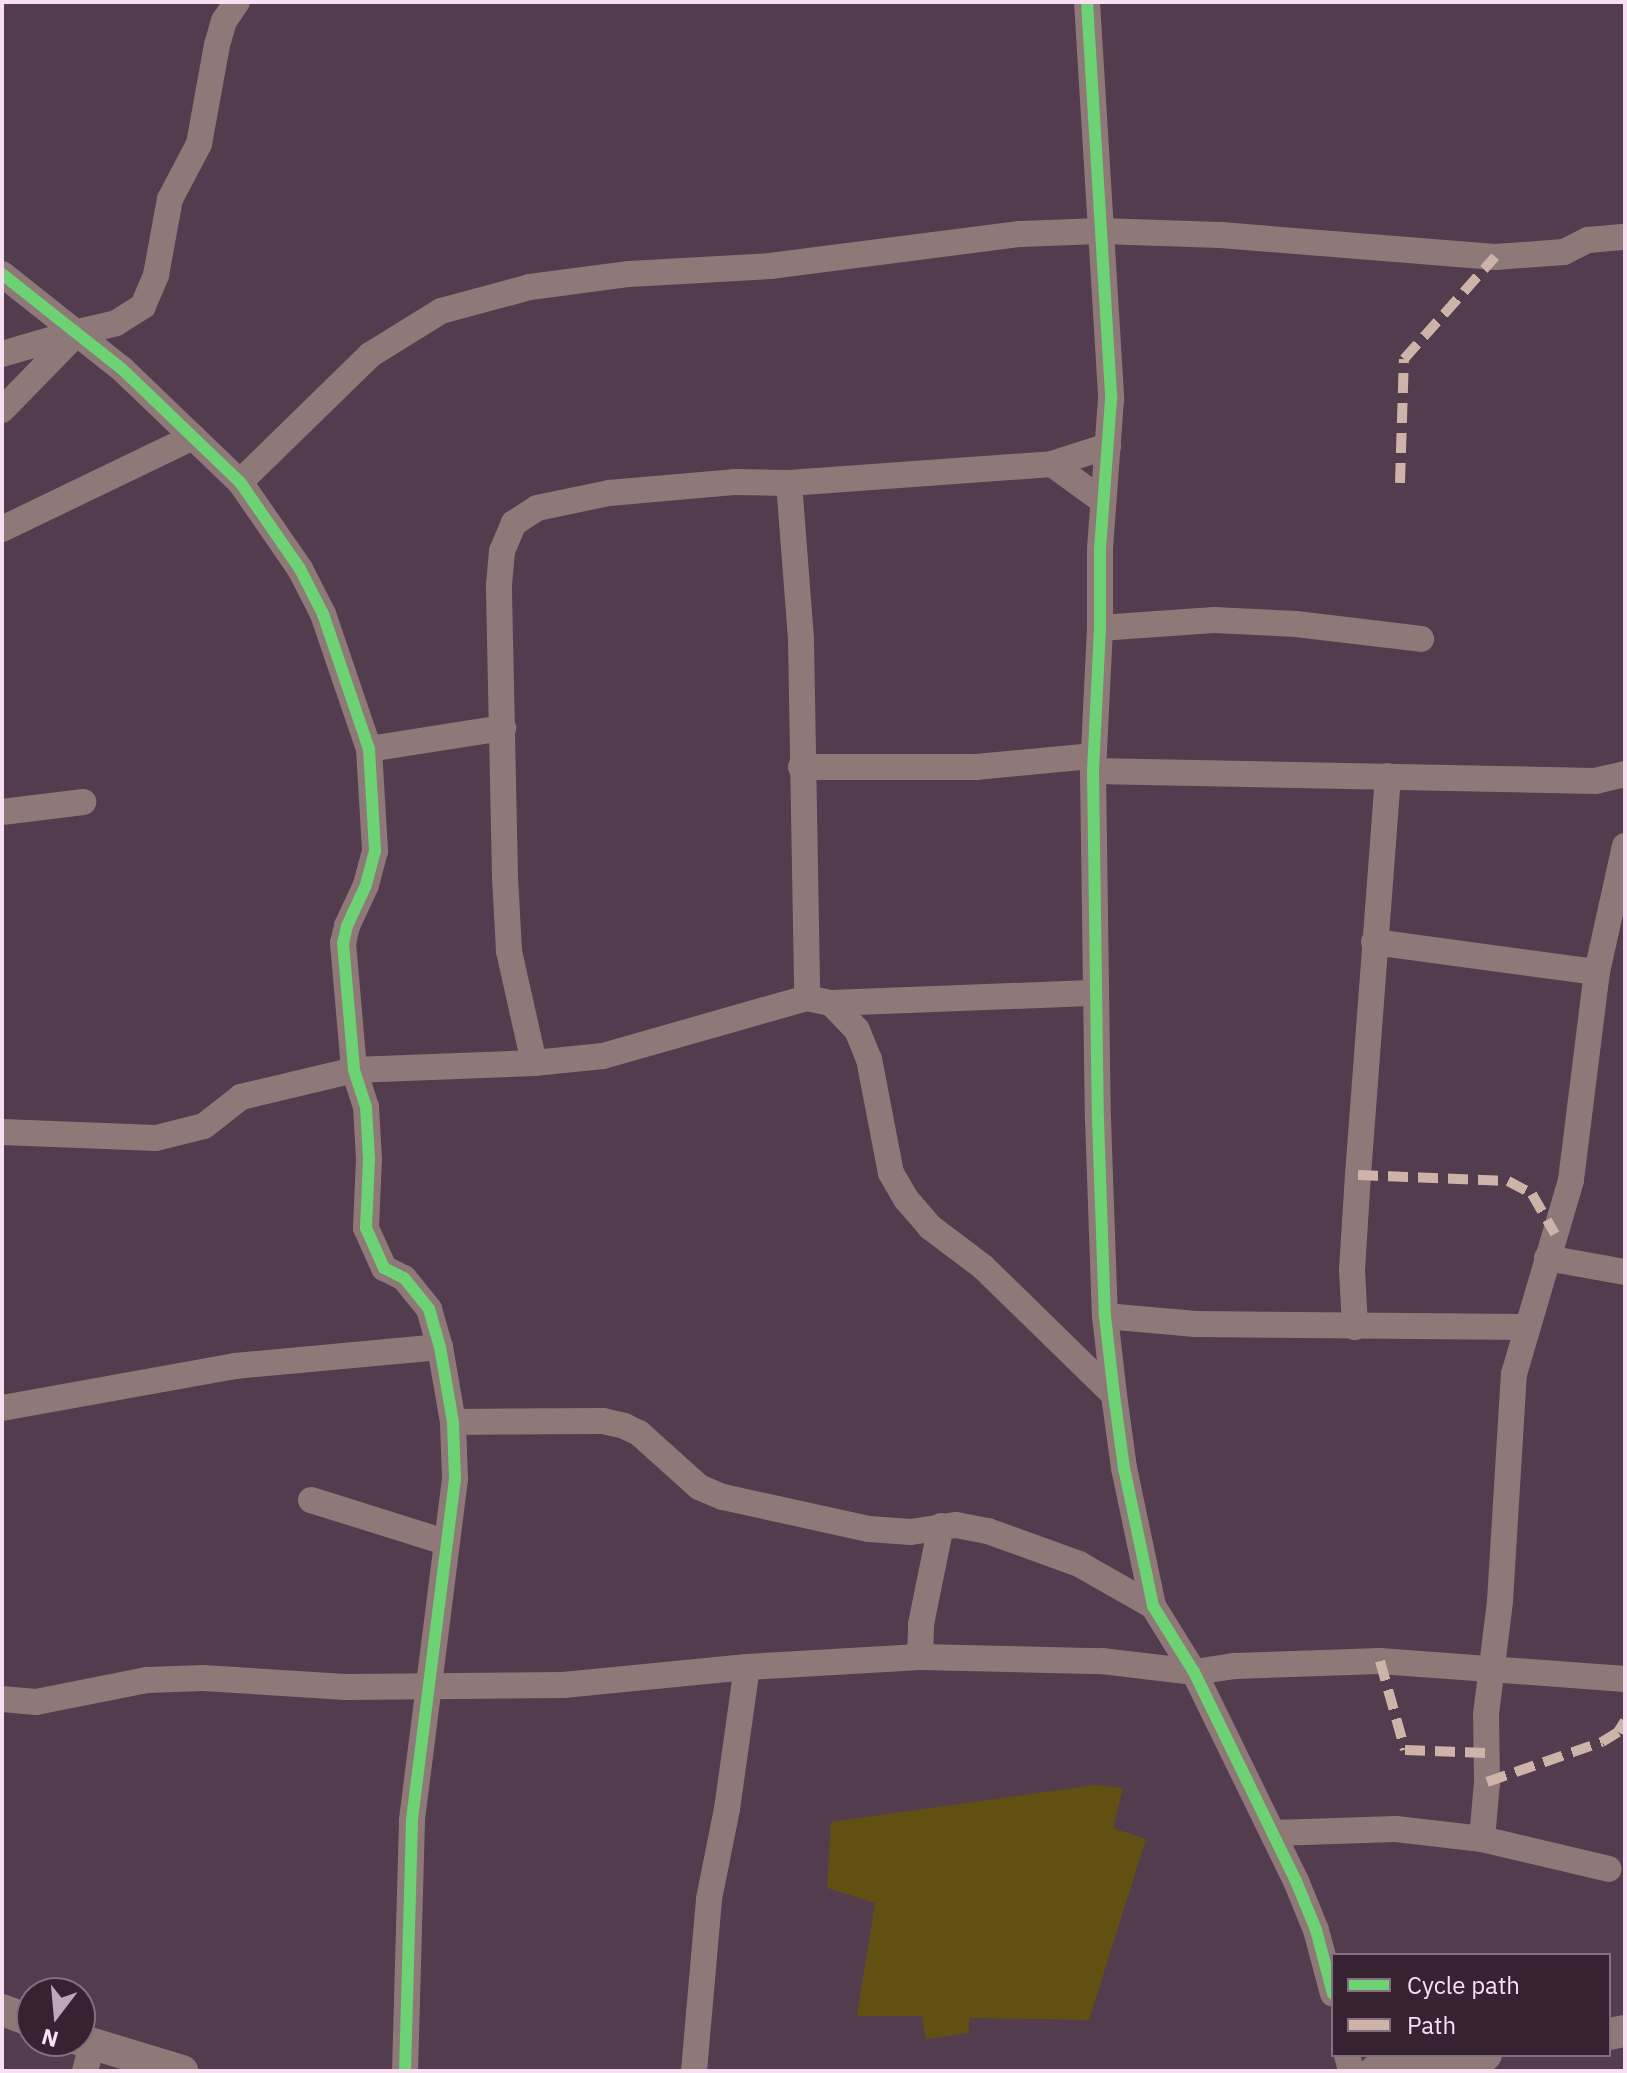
<!DOCTYPE html>
<style>
body{margin:0}
#map{position:relative;width:1627px;height:2073px;overflow:hidden;background:#523c4d;font-family:"IBM Plex Sans",sans-serif}
div>[style]{position:absolute}
.green>*{inset:0;background:#615011}
.minor>*{height:26px;margin:-13px;padding:0 13px;transform-origin:13px;border-radius:13px;background:#8e7878}
.tertiary>*{height:32px;margin:-16px;padding:0 16px;transform-origin:16px;border-radius:16px;background:#8e7878}
.quiet>*{height:10px;margin-top:-5px;transform-origin:0;background:repeating-linear-gradient(90deg,#ceb3a9 0 20px,transparent 0 30px)}
.cycleway>*{height:12px;margin:-6px;padding:0 6px;transform-origin:6px;border-radius:6px;background:#6cd273}
span{translate:-50% -50%;white-space:nowrap;text-align:center;line-height:1.15;-webkit-text-stroke:6px #362231;paint-order:stroke}
.frame{position:absolute;inset:0;border:4px solid #fadff3;pointer-events:none}
.legend{position:absolute;left:1331px;top:1953px;width:280px;height:104px;box-sizing:border-box;background:#362231;border:2px solid #846e7f;margin:0;padding:10px 14px;list-style:none;font-size:24px;color:#fadff3}
.legend li{display:flex;align-items:center;gap:16px;height:40px}
.legend b{width:40px;border:2px solid #846e7f}
.north{position:absolute;left:16px;top:1977px;width:80px;height:80px;box-sizing:border-box;background:#362231;border:2px solid #846e7f;border-radius:50%;rotate:196deg;font-size:22px;font-weight:700;line-height:32px;text-align:center;color:#fadff3}
.north::after{content:'';display:block;margin:auto;width:28px;height:36px;background:#bfa6b9;clip-path:polygon(50% 0,100% 100%,50% 72%,0 100%)}
</style>
<div id="map">
<div class="green">
<i style="clip-path:polygon(1095px 1785px,1123px 1788px,1113px 1828px,1146px 1839px,1089px 2020px,970px 2018px,968px 2033px,926px 2039px,922px 2016px,857px 2016px,875px 1903px,827px 1888px,831px 1822px)"></i>
</div>
<div class="minor">
<i style="left:1087px;top:2px;width:398px;rotate:86.5deg"></i>
<i style="left:1111px;top:399px;width:150px;rotate:94.2deg"></i>
<i style="left:1100px;top:549px;width:79px;rotate:90deg"></i>
<i style="left:1100px;top:628px;width:143px;rotate:92.8deg"></i>
<i style="left:1093px;top:771px;width:348px;rotate:89.2deg"></i>
<i style="left:1098px;top:1119px;width:197px;rotate:88deg"></i>
<i style="left:1105px;top:1316px;width:80px;rotate:83.5deg"></i>
<i style="left:1114px;top:1395px;width:74px;rotate:82.2deg"></i>
<i style="left:1124px;top:1468px;width:141px;rotate:78.1deg"></i>
<i style="left:1153px;top:1606px;width:78px;rotate:58.2deg"></i>
<i style="left:1194px;top:1672px;width:233px;rotate:64deg"></i>
<i style="left:1296px;top:1881px;width:53px;rotate:67.8deg"></i>
<i style="left:1316px;top:1930px;width:66px;rotate:75.1deg"></i>
<i style="left:2px;top:274px;width:153px;rotate:38.4deg"></i>
<i style="left:122px;top:369px;width:163px;rotate:43.8deg"></i>
<i style="left:240px;top:482px;width:106px;rotate:55.4deg"></i>
<i style="left:300px;top:569px;width:51px;rotate:62.9deg"></i>
<i style="left:323px;top:614px;width:143px;rotate:71.2deg"></i>
<i style="left:369px;top:749px;width:102px;rotate:86.6deg"></i>
<i style="left:375px;top:851px;width:35px;rotate:105deg"></i>
<i style="left:366px;top:885px;width:45px;rotate:114.9deg"></i>
<i style="left:347px;top:926px;width:17px;rotate:103deg"></i>
<i style="left:343px;top:943px;width:127px;rotate:85deg"></i>
<i style="left:354px;top:1070px;width:39px;rotate:72deg"></i>
<i style="left:366px;top:1107px;width:52px;rotate:86.7deg"></i>
<i style="left:369px;top:1159px;width:69px;rotate:92.5deg"></i>
<i style="left:366px;top:1228px;width:44px;rotate:65.8deg"></i>
<i style="left:384px;top:1268px;width:22px;rotate:27deg"></i>
<i style="left:404px;top:1278px;width:40px;rotate:51deg"></i>
<i style="left:429px;top:1309px;width:40px;rotate:74deg"></i>
<i style="left:440px;top:1347px;width:76px;rotate:80.2deg"></i>
<i style="left:453px;top:1422px;width:57px;rotate:88deg"></i>
<i style="left:455px;top:1479px;width:345px;rotate:97.2deg"></i>
<i style="left:412px;top:1821px;width:250px;rotate:91.6deg"></i>
<i style="left:2px;top:354px;width:75px;rotate:-16.3deg"></i>
<i style="left:2px;top:410px;width:109px;rotate:-45.7deg"></i>
<i style="left:78px;top:332px;width:39px;rotate:-13deg"></i>
<i style="left:116px;top:323px;width:32px;rotate:-32deg"></i>
<i style="left:143px;top:306px;width:34px;rotate:-67deg"></i>
<i style="left:156px;top:275px;width:77px;rotate:-79.6deg"></i>
<i style="left:170px;top:199px;width:62px;rotate:-62.2deg"></i>
<i style="left:199px;top:144px;width:101px;rotate:-79.7deg"></i>
<i style="left:217px;top:45px;width:25px;rotate:-74deg"></i>
<i style="left:224px;top:21px;width:23px;rotate:-56deg"></i>
<i style="left:1052px;top:464px;width:63px;rotate:36deg"></i>
<i style="left:240px;top:482px;width:182px;rotate:-44.3deg"></i>
<i style="left:370px;top:355px;width:84px;rotate:-31.8deg"></i>
<i style="left:441px;top:311px;width:92px;rotate:-15.1deg"></i>
<i style="left:530px;top:287px;width:100px;rotate:-7.5deg"></i>
<i style="left:629px;top:274px;width:141px;rotate:-3.2deg"></i>
<i style="left:770px;top:266px;width:252px;rotate:-7.3deg"></i>
<i style="left:1020px;top:234px;width:80px;rotate:-2.1deg"></i>
<i style="left:1100px;top:231px;width:121px;rotate:1.9deg"></i>
<i style="left:1221px;top:235px;width:275px;rotate:4.6deg"></i>
<i style="left:1495px;top:257px;width:69px;rotate:-4.1deg"></i>
<i style="left:1564px;top:252px;width:27px;rotate:-27deg"></i>
<i style="left:1588px;top:240px;width:37px;rotate:-5deg"></i>
<i style="left:789px;top:483px;width:156px;rotate:85.6deg"></i>
<i style="left:801px;top:639px;width:359px;rotate:89deg"></i>
<i style="left:2px;top:529px;width:212px;rotate:-25.7deg"></i>
<i style="left:1100px;top:628px;width:114px;rotate:-4deg"></i>
<i style="left:1214px;top:620px;width:82px;rotate:2.8deg"></i>
<i style="left:1296px;top:624px;width:126px;rotate:6.8deg"></i>
<i style="left:369px;top:749px;width:136px;rotate:-8.9deg"></i>
<i style="left:801px;top:767px;width:175px"></i>
<i style="left:976px;top:767px;width:118px;rotate:-5.4deg"></i>
<i style="left:1093px;top:771px;width:502px;rotate:1.14deg"></i>
<i style="left:1595px;top:781px;width:31px;rotate:-13deg"></i>
<i style="left:2px;top:812px;width:82px;rotate:-7deg"></i>
<i style="left:1374px;top:942px;width:225px;rotate:7.7deg"></i>
<i style="left:831px;top:1003px;width:265px;rotate:-2.2deg"></i>
<i style="left:534px;top:1063px;width:115px;rotate:-102.6deg"></i>
<i style="left:509px;top:951px;width:74px;rotate:-93.1deg"></i>
<i style="left:505px;top:877px;width:292px;rotate:-91.2deg"></i>
<i style="left:499px;top:585px;width:34px;rotate:-85deg"></i>
<i style="left:502px;top:551px;width:30px;rotate:-67deg"></i>
<i style="left:514px;top:523px;width:27px;rotate:-33deg"></i>
<i style="left:537px;top:508px;width:74px;rotate:-11.8deg"></i>
<i style="left:609px;top:493px;width:125px;rotate:-5deg"></i>
<i style="left:734px;top:482px;width:55px;rotate:1deg"></i>
<i style="left:789px;top:483px;width:264px;rotate:-4.1deg"></i>
<i style="left:1052px;top:464px;width:59px;rotate:-17.8deg"></i>
<i style="left:2px;top:1132px;width:154px;rotate:2.2deg"></i>
<i style="left:156px;top:1138px;width:49px;rotate:-14deg"></i>
<i style="left:204px;top:1126px;width:47px;rotate:-38.1deg"></i>
<i style="left:241px;top:1097px;width:116px;rotate:-13.4deg"></i>
<i style="left:354px;top:1070px;width:180px;rotate:-2.2deg"></i>
<i style="left:534px;top:1063px;width:69px;rotate:-5.8deg"></i>
<i style="left:603px;top:1056px;width:212px;rotate:-15.9deg"></i>
<i style="left:807px;top:998px;width:25px;rotate:12deg"></i>
<i style="left:831px;top:1003px;width:37px;rotate:46deg"></i>
<i style="left:857px;top:1030px;width:31px;rotate:68deg"></i>
<i style="left:869px;top:1059px;width:116px;rotate:79.1deg"></i>
<i style="left:891px;top:1173px;width:30px;rotate:60deg"></i>
<i style="left:906px;top:1199px;width:37px;rotate:49deg"></i>
<i style="left:930px;top:1227px;width:66px;rotate:37deg"></i>
<i style="left:983px;top:1267px;width:183px;rotate:44.3deg"></i>
<i style="left:1547px;top:1258px;width:79px;rotate:10.2deg"></i>
<i style="left:1105px;top:1316px;width:91px;rotate:5deg"></i>
<i style="left:1196px;top:1324px;width:331px;rotate:0.5deg"></i>
<i style="left:1355px;top:1327px;width:57px;rotate:-93deg"></i>
<i style="left:1352px;top:1270px;width:95px;rotate:-86.4deg"></i>
<i style="left:1358px;top:1175px;width:400px;rotate:-85.7deg"></i>
<i style="left:2px;top:1408px;width:237px;rotate:-10.2deg"></i>
<i style="left:235px;top:1366px;width:206px;rotate:-5.3deg"></i>
<i style="left:453px;top:1422px;width:150px;rotate:-0.4deg"></i>
<i style="left:603px;top:1421px;width:22px;rotate:13deg"></i>
<i style="left:624px;top:1426px;width:17px;rotate:25deg"></i>
<i style="left:639px;top:1433px;width:81px;rotate:42deg"></i>
<i style="left:699px;top:1487px;width:26px;rotate:23deg"></i>
<i style="left:723px;top:1497px;width:149px;rotate:12.4deg"></i>
<i style="left:869px;top:1529px;width:42px;rotate:4.1deg"></i>
<i style="left:911px;top:1532px;width:46px;rotate:-8.8deg"></i>
<i style="left:956px;top:1525px;width:33px;rotate:11deg"></i>
<i style="left:988px;top:1531px;width:97px;rotate:19.9deg"></i>
<i style="left:1079px;top:1564px;width:85px;rotate:29.6deg"></i>
<i style="left:311px;top:1500px;width:140px;rotate:17.4deg"></i>
<i style="left:920px;top:1657px;width:33px;rotate:-88deg"></i>
<i style="left:921px;top:1624px;width:100px;rotate:-78.5deg"></i>
<i style="left:2px;top:1699px;width:34px;rotate:5deg"></i>
<i style="left:36px;top:1702px;width:113px;rotate:-11.2deg"></i>
<i style="left:147px;top:1680px;width:56px;rotate:-2deg"></i>
<i style="left:203px;top:1678px;width:143px;rotate:3.6deg"></i>
<i style="left:346px;top:1687px;width:217px;rotate:-0.5deg"></i>
<i style="left:563px;top:1685px;width:185px;rotate:-5.6deg"></i>
<i style="left:747px;top:1667px;width:173px;rotate:-3.3deg"></i>
<i style="left:920px;top:1657px;width:182px;rotate:1.3deg"></i>
<i style="left:1102px;top:1661px;width:93px;rotate:6.8deg"></i>
<i style="left:1194px;top:1672px;width:40px;rotate:-8.5deg"></i>
<i style="left:1234px;top:1666px;width:146px;rotate:-2deg"></i>
<i style="left:1380px;top:1661px;width:246px;rotate:4.2deg"></i>
<i style="left:1274px;top:1833px;width:122px;rotate:-1.9deg"></i>
<i style="left:1396px;top:1829px;width:87px;rotate:6.6deg"></i>
<i style="left:1482px;top:1839px;width:130px;rotate:13.3deg"></i>
<i style="left:1482px;top:1839px;width:57px;rotate:-85deg"></i>
<i style="left:1487px;top:1782px;width:68px;rotate:-90.8deg"></i>
<i style="left:1486px;top:1714px;width:114px;rotate:-82.9deg"></i>
<i style="left:1500px;top:1601px;width:227px;rotate:-86.5deg"></i>
<i style="left:1514px;top:1374px;width:202px;rotate:-73.6deg"></i>
<i style="left:1571px;top:1180px;width:210px;rotate:-82.9deg"></i>
<i style="left:1597px;top:972px;width:129px;rotate:-77.5deg"></i>
<i style="left:1347px;top:2055px;width:16px;rotate:76deg"></i>
<i style="left:85px;top:2071px;width:28px;rotate:-75deg"></i>
<i style="left:694px;top:2071px;width:173px;rotate:-85deg"></i>
<i style="left:709px;top:1899px;width:92px;rotate:-78.7deg"></i>
<i style="left:727px;top:1809px;width:143px;rotate:-82deg"></i>
</div>
<div class="tertiary">
<i style="left:2px;top:2010px;width:32px;rotate:20deg"></i>
<i style="left:1609px;top:2034px;width:16px;rotate:-11deg"></i>
<i style="left:80px;top:2040px;width:107px;rotate:16.9deg"></i>
<i style="left:1375px;top:2071px;width:112px;rotate:-8.2deg"></i>
</div>
<div class="quiet">
<i style="left:1400px;top:483px;width:124px;rotate:-88.2deg"></i>
<i style="left:1404px;top:359px;width:137px;rotate:-48.3deg"></i>
<i style="left:1358px;top:1175px;width:150px;rotate:2.3deg"></i>
<i style="left:1508px;top:1181px;width:27px;rotate:28deg"></i>
<i style="left:1532px;top:1194px;width:46px;rotate:60.1deg"></i>
<i style="left:1380px;top:1661px;width:92px;rotate:74.3deg"></i>
<i style="left:1405px;top:1750px;width:81px;rotate:2.1deg"></i>
<i style="left:1487px;top:1782px;width:122px;rotate:-19.2deg"></i>
<i style="left:1602px;top:1742px;width:19px;rotate:-32deg"></i>
<i style="left:1618px;top:1732px;width:13px;rotate:-58deg"></i>
</div>
<div class="cycleway">
<i style="left:1087px;top:2px;width:398px;rotate:86.5deg"></i>
<i style="left:1111px;top:399px;width:150px;rotate:94.2deg"></i>
<i style="left:1100px;top:549px;width:79px;rotate:90deg"></i>
<i style="left:1100px;top:628px;width:143px;rotate:92.8deg"></i>
<i style="left:1093px;top:771px;width:348px;rotate:89.2deg"></i>
<i style="left:1098px;top:1119px;width:197px;rotate:88deg"></i>
<i style="left:1105px;top:1316px;width:80px;rotate:83.5deg"></i>
<i style="left:1114px;top:1395px;width:74px;rotate:82.2deg"></i>
<i style="left:1124px;top:1468px;width:141px;rotate:78.1deg"></i>
<i style="left:1153px;top:1606px;width:78px;rotate:58.2deg"></i>
<i style="left:1194px;top:1672px;width:233px;rotate:64deg"></i>
<i style="left:1296px;top:1881px;width:53px;rotate:67.8deg"></i>
<i style="left:1316px;top:1930px;width:66px;rotate:75.1deg"></i>
<i style="left:2px;top:274px;width:153px;rotate:38.4deg"></i>
<i style="left:122px;top:369px;width:163px;rotate:43.8deg"></i>
<i style="left:240px;top:482px;width:106px;rotate:55.4deg"></i>
<i style="left:300px;top:569px;width:51px;rotate:62.9deg"></i>
<i style="left:323px;top:614px;width:143px;rotate:71.2deg"></i>
<i style="left:369px;top:749px;width:102px;rotate:86.6deg"></i>
<i style="left:375px;top:851px;width:35px;rotate:105deg"></i>
<i style="left:366px;top:885px;width:45px;rotate:114.9deg"></i>
<i style="left:347px;top:926px;width:17px;rotate:103deg"></i>
<i style="left:343px;top:943px;width:127px;rotate:85deg"></i>
<i style="left:354px;top:1070px;width:39px;rotate:72deg"></i>
<i style="left:366px;top:1107px;width:52px;rotate:86.7deg"></i>
<i style="left:369px;top:1159px;width:69px;rotate:92.5deg"></i>
<i style="left:366px;top:1228px;width:44px;rotate:65.8deg"></i>
<i style="left:384px;top:1268px;width:22px;rotate:27deg"></i>
<i style="left:404px;top:1278px;width:40px;rotate:51deg"></i>
<i style="left:429px;top:1309px;width:40px;rotate:74deg"></i>
<i style="left:440px;top:1347px;width:76px;rotate:80.2deg"></i>
<i style="left:453px;top:1422px;width:57px;rotate:88deg"></i>
<i style="left:455px;top:1479px;width:345px;rotate:97.2deg"></i>
<i style="left:412px;top:1821px;width:250px;rotate:91.6deg"></i>
</div>
<div class="frame"></div>
<ul class="legend">
<li><b style="height:10px;background:#6cd273"></b>Cycle path</li>
<li><b style="height:10px;background:#ceb3a9"></b>Path</li>
</ul>
<div class="north">N</div>
</div>
